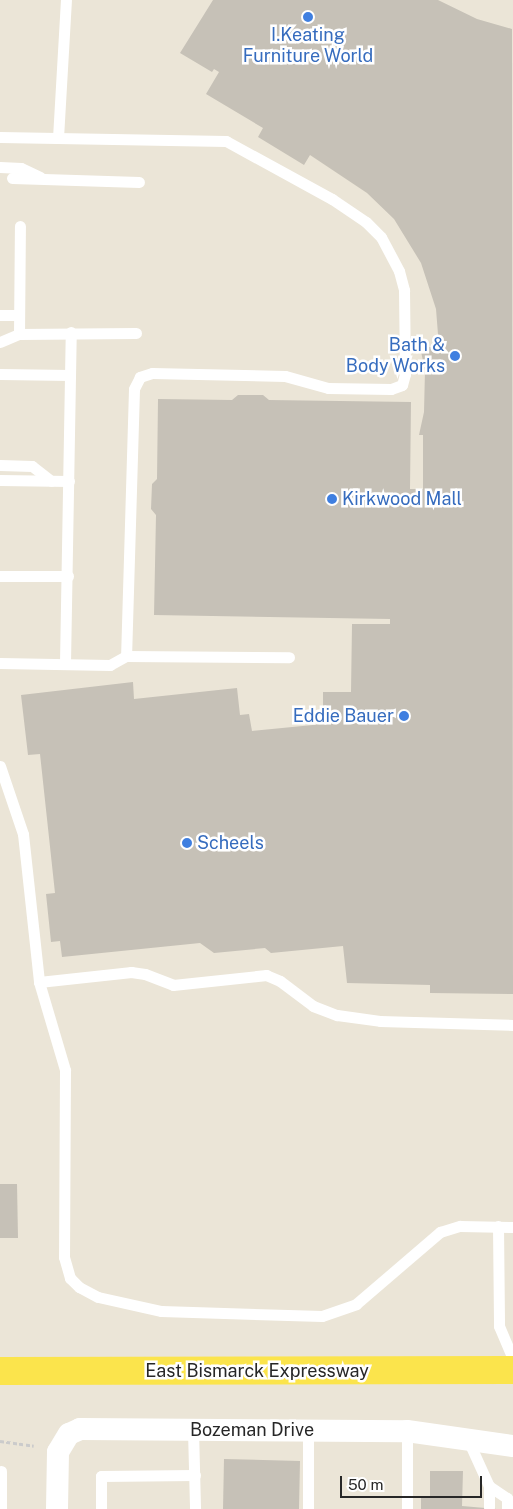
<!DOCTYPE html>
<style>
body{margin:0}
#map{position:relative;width:513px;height:1509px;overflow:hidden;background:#ebe5d7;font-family:"Public Sans",sans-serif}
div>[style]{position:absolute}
.building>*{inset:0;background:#c6c1b7}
.path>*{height:3px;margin-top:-1.5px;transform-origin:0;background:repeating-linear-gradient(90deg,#cbcbcb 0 4px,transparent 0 6.5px)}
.service>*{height:11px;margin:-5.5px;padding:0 5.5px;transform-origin:5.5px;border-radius:5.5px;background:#fff}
.minor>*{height:22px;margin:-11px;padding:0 11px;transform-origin:11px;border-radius:11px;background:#fff}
.primary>*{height:28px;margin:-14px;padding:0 14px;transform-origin:14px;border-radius:14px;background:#fbe44c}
.dots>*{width:14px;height:14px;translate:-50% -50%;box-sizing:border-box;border:2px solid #fff;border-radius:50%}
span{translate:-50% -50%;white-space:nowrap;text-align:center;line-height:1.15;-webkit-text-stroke:5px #fff;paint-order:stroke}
.shop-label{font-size:18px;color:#366cbe}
.right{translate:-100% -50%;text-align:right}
.left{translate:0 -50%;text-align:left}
.street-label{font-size:18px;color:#272727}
.scale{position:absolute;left:340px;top:1476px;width:142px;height:22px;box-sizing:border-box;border:2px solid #272727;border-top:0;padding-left:6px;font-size:15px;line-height:18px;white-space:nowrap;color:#272727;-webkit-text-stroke:4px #fff;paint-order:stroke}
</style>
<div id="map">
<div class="building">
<i style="clip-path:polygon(213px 0,438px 0,477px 19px,512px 29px,513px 994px,430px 993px,430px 985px,347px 983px,343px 946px,271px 953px,265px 948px,214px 953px,200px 943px,62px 957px,60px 941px,51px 942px,46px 894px,55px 893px,40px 754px,28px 755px,21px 695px,133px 682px,134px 699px,237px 688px,240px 715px,249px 714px,252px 731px,323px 724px,323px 692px,351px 692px,352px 624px,390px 624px,390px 619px,154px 615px,156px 515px,151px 509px,152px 484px,157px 479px,158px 399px,232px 400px,238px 395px,263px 395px,269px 400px,411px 402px,410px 489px,423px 489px,423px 435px,419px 435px,424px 412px,425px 370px,420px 347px,439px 347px,436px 309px,421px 263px,394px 219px,367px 193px,310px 155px,304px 165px,258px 137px,263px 128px,206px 94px,219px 72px,214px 69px,212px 72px,180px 53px)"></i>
<i style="clip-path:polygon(0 1184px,17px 1184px,18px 1238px,0 1238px)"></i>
<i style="clip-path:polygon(224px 1459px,300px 1461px,299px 1509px,223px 1509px)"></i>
<i style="clip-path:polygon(430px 1471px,463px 1471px,462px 1506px,497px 1509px,421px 1509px,421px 1498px,430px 1498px)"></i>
</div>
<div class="path">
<i style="left:0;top:1441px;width:34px;rotate:8deg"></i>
</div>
<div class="service">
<i style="left:0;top:137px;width:226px;rotate:1deg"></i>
<i style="left:226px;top:141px;width:121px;rotate:28.7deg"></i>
<i style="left:332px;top:199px;width:41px;rotate:34.1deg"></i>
<i style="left:366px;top:222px;width:21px;rotate:45deg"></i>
<i style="left:381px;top:237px;width:38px;rotate:62deg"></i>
<i style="left:399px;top:271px;width:20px;rotate:75deg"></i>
<i style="left:404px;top:290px;width:84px;rotate:89.3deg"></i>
<i style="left:405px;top:374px;width:11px;rotate:105deg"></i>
<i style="left:402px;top:385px;width:12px;rotate:160deg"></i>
<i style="left:391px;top:389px;width:63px;rotate:-179.1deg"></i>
<i style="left:328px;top:388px;width:45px;rotate:-164.4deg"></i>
<i style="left:285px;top:376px;width:133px;rotate:-178.7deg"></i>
<i style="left:152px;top:373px;width:13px;rotate:162deg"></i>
<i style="left:140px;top:377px;width:13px;rotate:117deg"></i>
<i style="left:134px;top:389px;width:267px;rotate:91.7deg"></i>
<i style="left:126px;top:656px;width:18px;rotate:151deg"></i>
<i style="left:110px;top:665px;width:110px;rotate:-179deg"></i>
<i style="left:58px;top:138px;width:138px;rotate:-86.7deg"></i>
<i style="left:0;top:167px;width:21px;rotate:3deg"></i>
<i style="left:21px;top:168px;width:21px;rotate:25deg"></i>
<i style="left:12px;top:178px;width:127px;rotate:1.8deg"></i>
<i style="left:0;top:315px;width:18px"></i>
<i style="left:19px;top:334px;width:108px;rotate:-89.5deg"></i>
<i style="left:0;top:342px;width:21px;rotate:-23deg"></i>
<i style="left:19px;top:334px;width:117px;rotate:-0.5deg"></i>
<i style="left:0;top:374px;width:70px;rotate:0.8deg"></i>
<i style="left:0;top:465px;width:32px;rotate:2deg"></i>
<i style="left:32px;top:466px;width:24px;rotate:38deg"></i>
<i style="left:0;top:480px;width:69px;rotate:0.8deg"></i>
<i style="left:0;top:576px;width:68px"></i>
<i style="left:126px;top:656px;width:163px;rotate:0.4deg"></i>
<i style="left:65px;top:663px;width:331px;rotate:-89deg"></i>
<i style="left:0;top:766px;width:72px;rotate:71.3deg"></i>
<i style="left:23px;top:834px;width:149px;rotate:83.8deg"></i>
<i style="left:39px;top:982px;width:92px;rotate:73.5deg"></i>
<i style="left:65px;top:1070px;width:187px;rotate:90.3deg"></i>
<i style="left:64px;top:1257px;width:22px;rotate:74deg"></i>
<i style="left:70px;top:1278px;width:13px;rotate:45deg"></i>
<i style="left:79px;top:1287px;width:21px;rotate:28deg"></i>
<i style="left:98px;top:1297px;width:65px;rotate:12.5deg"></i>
<i style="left:161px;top:1311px;width:161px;rotate:1.8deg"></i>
<i style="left:322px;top:1316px;width:36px;rotate:-19deg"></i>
<i style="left:356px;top:1304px;width:111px;rotate:-40.6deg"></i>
<i style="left:440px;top:1232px;width:21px;rotate:-17deg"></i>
<i style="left:460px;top:1226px;width:53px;rotate:1.1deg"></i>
<i style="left:39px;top:982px;width:93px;rotate:-6.2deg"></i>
<i style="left:131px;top:972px;width:14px;rotate:8deg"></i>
<i style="left:145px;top:974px;width:30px;rotate:21deg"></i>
<i style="left:173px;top:985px;width:94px;rotate:-6.1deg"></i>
<i style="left:266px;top:975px;width:15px;rotate:23deg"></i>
<i style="left:280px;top:981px;width:41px;rotate:37.1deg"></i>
<i style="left:313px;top:1006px;width:26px;rotate:21deg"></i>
<i style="left:337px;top:1015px;width:43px;rotate:7.9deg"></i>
<i style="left:380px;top:1021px;width:133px;rotate:1.7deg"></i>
<i style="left:498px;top:1226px;width:100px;rotate:89.4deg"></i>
<i style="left:499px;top:1326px;width:36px;rotate:67deg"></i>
<i style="left:193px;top:1430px;width:79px;rotate:88.5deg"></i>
<i style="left:308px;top:1431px;width:78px;rotate:90deg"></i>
<i style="left:468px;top:1440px;width:51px;rotate:65.5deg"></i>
<i style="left:489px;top:1486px;width:21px;rotate:90deg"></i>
<i style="left:489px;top:1486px;width:22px;rotate:34deg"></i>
<i style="left:507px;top:1498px;width:11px;rotate:90deg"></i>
<i style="left:1px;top:1509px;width:38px;rotate:-90deg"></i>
<i style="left:101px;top:1509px;width:33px;rotate:-90deg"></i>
<i style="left:101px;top:1476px;width:94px;rotate:-0.6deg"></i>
<i style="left:407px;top:1509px;width:78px;rotate:-90deg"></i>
</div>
<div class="minor">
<i style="left:57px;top:1509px;width:57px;rotate:-89deg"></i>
<i style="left:58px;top:1452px;width:21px;rotate:-59deg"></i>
<i style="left:69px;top:1434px;width:12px;rotate:-24deg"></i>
<i style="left:80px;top:1429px;width:327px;rotate:0.4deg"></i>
<i style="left:407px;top:1431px;width:107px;rotate:8.1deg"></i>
</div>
<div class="primary">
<i style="left:0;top:1371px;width:513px;rotate:-0.11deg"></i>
</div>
<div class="dots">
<i style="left:308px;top:17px;background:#3f7fe0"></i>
<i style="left:455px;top:356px;background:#3f7fe0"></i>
<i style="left:332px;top:499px;background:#3f7fe0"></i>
<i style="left:404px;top:716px;background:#3f7fe0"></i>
<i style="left:187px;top:843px;background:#3f7fe0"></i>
</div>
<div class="shop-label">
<span style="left:308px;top:46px">I.Keating<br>Furniture World</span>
<span class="right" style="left:445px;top:356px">Bath &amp;<br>Body Works</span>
<span class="left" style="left:342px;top:499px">Kirkwood Mall</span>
<span class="right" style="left:394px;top:716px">Eddie Bauer</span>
<span class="left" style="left:197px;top:843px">Scheels</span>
</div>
<div class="street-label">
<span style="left:257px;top:1371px">East Bismarck Expressway</span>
<span style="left:252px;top:1430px">Bozeman Drive</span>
</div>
<div class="scale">50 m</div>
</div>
